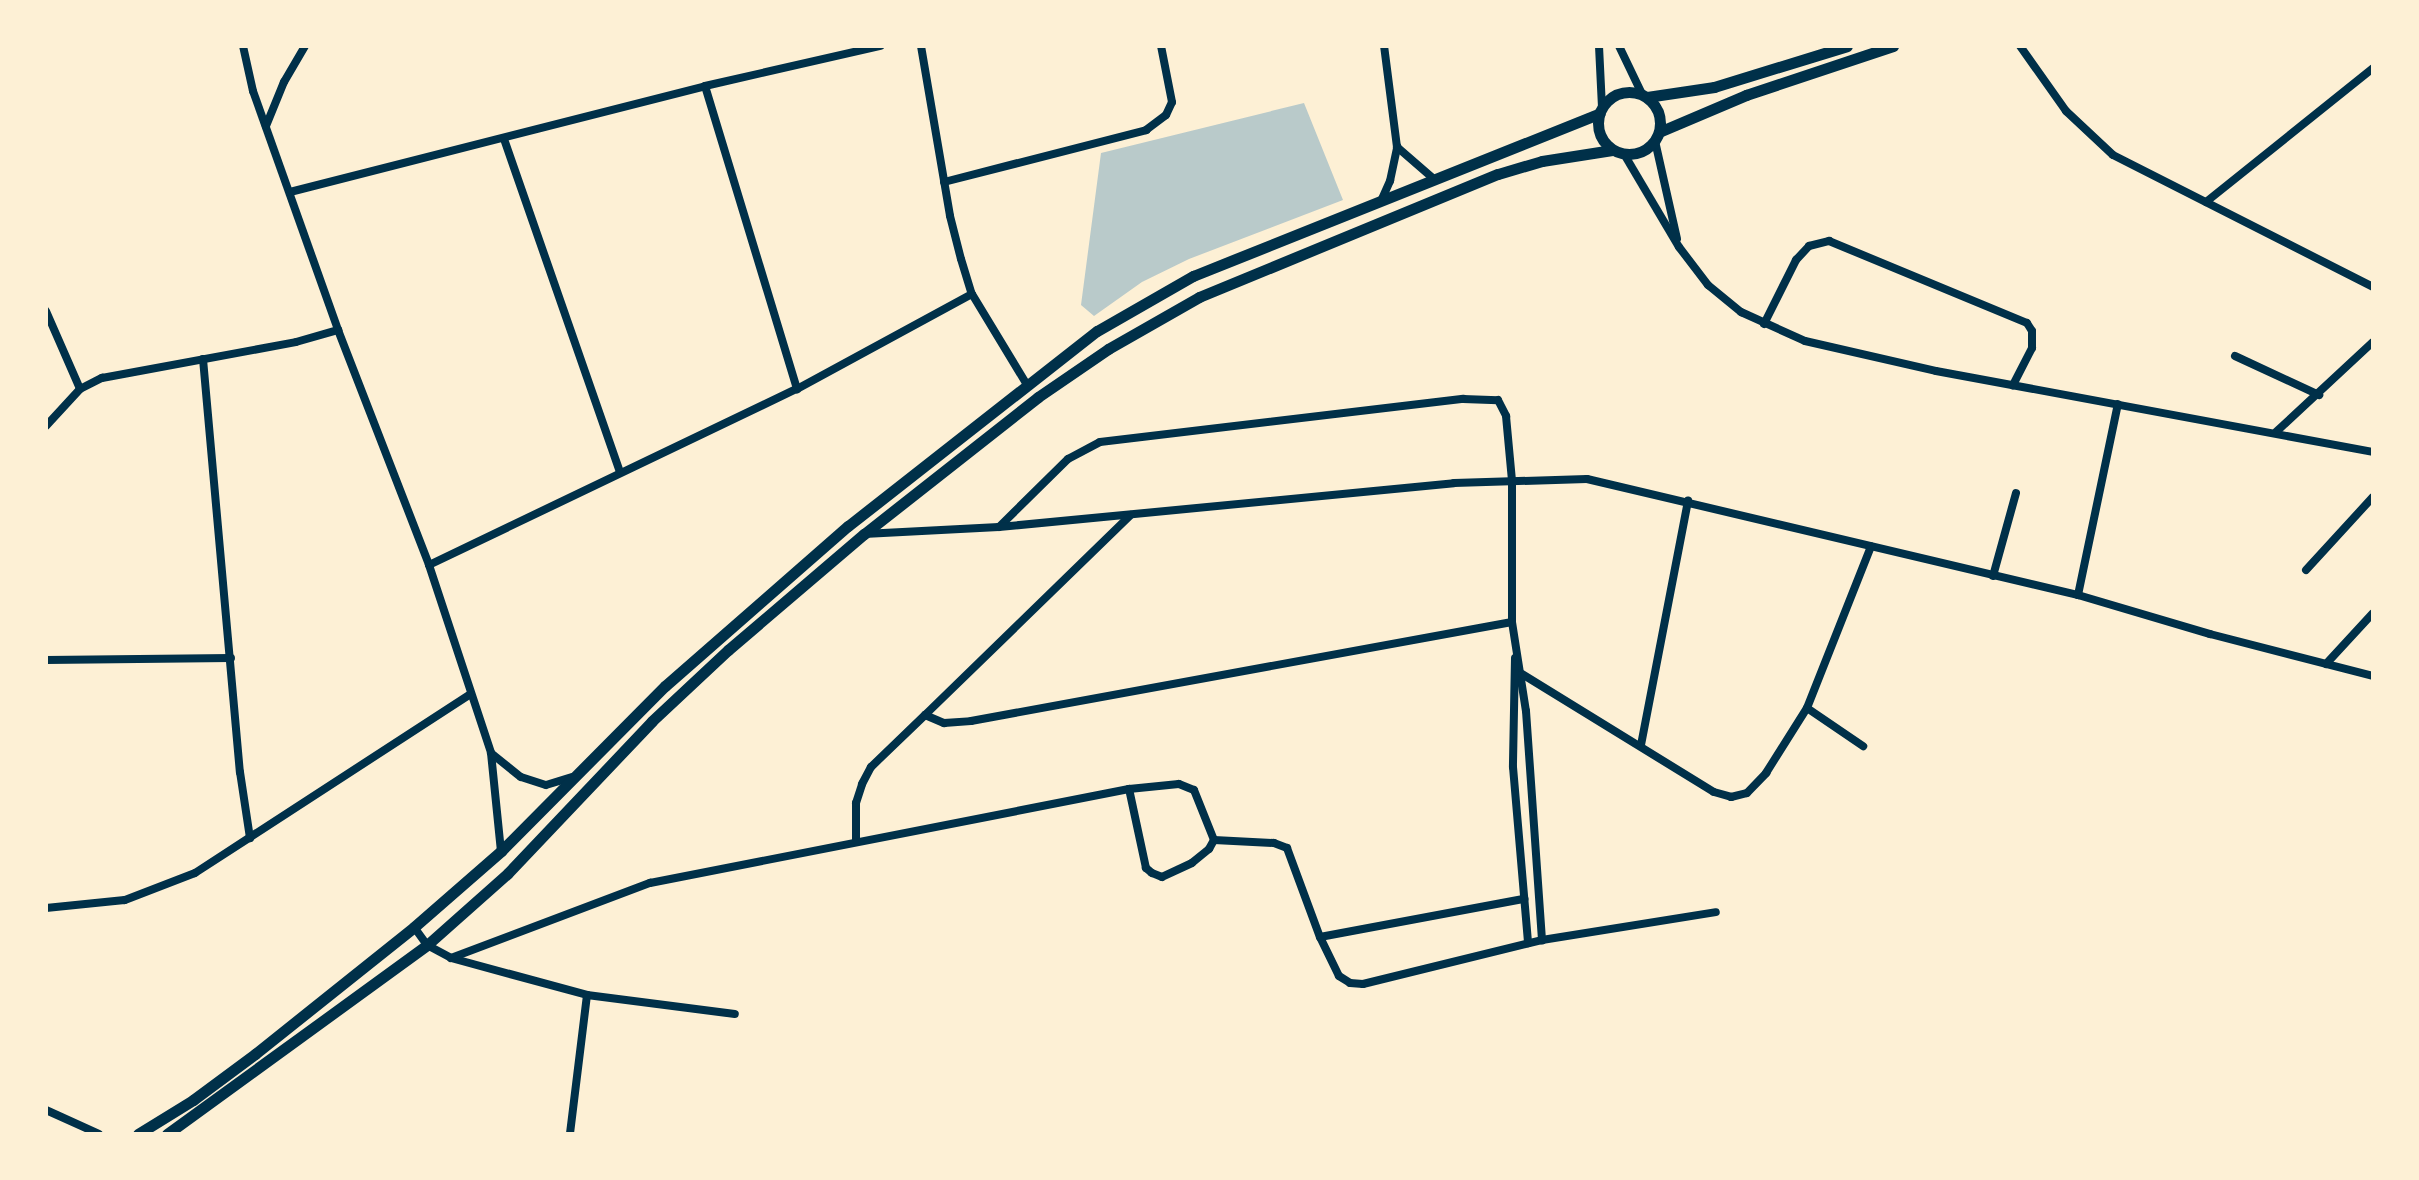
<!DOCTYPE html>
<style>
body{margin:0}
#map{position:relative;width:2419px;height:1180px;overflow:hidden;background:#fdf0d5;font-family:Barlow,sans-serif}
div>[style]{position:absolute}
.green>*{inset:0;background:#b9caca}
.minor>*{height:8px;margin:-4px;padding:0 4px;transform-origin:4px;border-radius:4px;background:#003049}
.tertiary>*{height:11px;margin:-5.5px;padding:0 5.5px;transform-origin:5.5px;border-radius:5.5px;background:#003049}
.tertiary>.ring{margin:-5.5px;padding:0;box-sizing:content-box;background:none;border:11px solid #003049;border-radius:50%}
span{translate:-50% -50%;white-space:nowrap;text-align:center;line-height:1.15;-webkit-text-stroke:8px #fdf0d5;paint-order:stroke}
.frame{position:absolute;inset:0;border:48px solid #fdf0d5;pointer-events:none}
</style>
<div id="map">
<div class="green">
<i style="clip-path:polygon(1304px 103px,1343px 200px,1189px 259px,1142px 282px,1094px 316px,1081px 305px,1101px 153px)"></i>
</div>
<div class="minor">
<i style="left:243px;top:46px;width:46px;rotate:77.5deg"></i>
<i style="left:253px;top:91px;width:254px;rotate:70.4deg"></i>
<i style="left:338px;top:330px;width:252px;rotate:68.8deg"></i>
<i style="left:429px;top:565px;width:198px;rotate:71.7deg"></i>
<i style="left:491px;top:753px;width:99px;rotate:84.2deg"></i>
<i style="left:921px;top:46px;width:172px;rotate:80.3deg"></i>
<i style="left:950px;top:216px;width:44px;rotate:75.7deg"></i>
<i style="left:961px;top:259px;width:37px;rotate:73deg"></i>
<i style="left:972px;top:294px;width:104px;rotate:58.8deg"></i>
<i style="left:1599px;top:46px;width:61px;rotate:87.2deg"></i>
<i style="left:1619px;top:46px;width:53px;rotate:64.4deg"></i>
<i style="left:2020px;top:46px;width:80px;rotate:54.7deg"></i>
<i style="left:2066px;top:111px;width:64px;rotate:43.1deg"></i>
<i style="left:2113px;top:155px;width:292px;rotate:26.9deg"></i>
<i style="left:705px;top:86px;width:317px;rotate:73.1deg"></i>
<i style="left:266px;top:126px;width:48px;rotate:-67.8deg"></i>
<i style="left:284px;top:82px;width:42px;rotate:-59.7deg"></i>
<i style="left:504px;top:139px;width:353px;rotate:70.8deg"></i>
<i style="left:1655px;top:141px;width:100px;rotate:77.3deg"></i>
<i style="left:1397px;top:147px;width:50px;rotate:41deg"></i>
<i style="left:1624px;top:154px;width:108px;rotate:59.4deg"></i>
<i style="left:1679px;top:247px;width:48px;rotate:52.7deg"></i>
<i style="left:1708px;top:285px;width:43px;rotate:39.3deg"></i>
<i style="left:1741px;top:312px;width:70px;rotate:24.4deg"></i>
<i style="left:1805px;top:341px;width:134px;rotate:12.9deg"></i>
<i style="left:1936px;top:371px;width:444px;rotate:10.5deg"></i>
<i style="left:944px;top:182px;width:209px;rotate:-14.4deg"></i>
<i style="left:1146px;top:130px;width:25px;rotate:-37deg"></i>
<i style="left:1166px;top:115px;width:14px;rotate:-65deg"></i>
<i style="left:1172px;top:102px;width:57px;rotate:-101.1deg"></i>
<i style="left:290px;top:192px;width:428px;rotate:-14.3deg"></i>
<i style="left:705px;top:86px;width:180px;rotate:-12.9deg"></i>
<i style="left:1382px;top:199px;width:20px;rotate:-66deg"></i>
<i style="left:1390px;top:181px;width:35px;rotate:-78deg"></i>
<i style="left:1397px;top:147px;width:102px;rotate:-97.3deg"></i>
<i style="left:2206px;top:202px;width:214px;rotate:-38.7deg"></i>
<i style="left:46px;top:311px;width:85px;rotate:66.4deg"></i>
<i style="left:1764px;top:324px;width:72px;rotate:-63.4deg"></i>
<i style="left:1796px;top:260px;width:19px;rotate:-47deg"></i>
<i style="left:1809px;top:246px;width:21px;rotate:-14deg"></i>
<i style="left:1829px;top:241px;width:214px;rotate:22.5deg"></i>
<i style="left:2027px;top:323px;width:9px;rotate:58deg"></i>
<i style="left:2032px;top:331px;width:17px;rotate:90deg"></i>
<i style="left:2032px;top:348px;width:42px;rotate:117.2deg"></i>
<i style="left:2235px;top:356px;width:93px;rotate:24.9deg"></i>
<i style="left:203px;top:359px;width:415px;rotate:84.9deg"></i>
<i style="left:240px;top:772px;width:67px;rotate:81.4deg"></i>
<i style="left:46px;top:426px;width:50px;rotate:-47.4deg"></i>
<i style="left:80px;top:389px;width:25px;rotate:-27deg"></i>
<i style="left:102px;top:378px;width:197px;rotate:-10.5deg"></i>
<i style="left:296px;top:342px;width:44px;rotate:-15.9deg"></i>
<i style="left:2276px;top:432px;width:132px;rotate:-42.9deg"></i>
<i style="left:999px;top:527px;width:97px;rotate:-44.6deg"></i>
<i style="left:1068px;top:459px;width:36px;rotate:-28deg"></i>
<i style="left:1100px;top:442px;width:366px;rotate:-6.8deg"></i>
<i style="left:1463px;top:399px;width:35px;rotate:2deg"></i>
<i style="left:1498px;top:400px;width:18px;rotate:63deg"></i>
<i style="left:1506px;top:416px;width:65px;rotate:84.7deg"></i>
<i style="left:1512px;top:481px;width:141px;rotate:90deg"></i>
<i style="left:1512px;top:622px;width:90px;rotate:81.1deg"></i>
<i style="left:1526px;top:711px;width:230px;rotate:86deg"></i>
<i style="left:864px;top:534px;width:135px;rotate:-3deg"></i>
<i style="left:999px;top:527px;width:457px;rotate:-5.5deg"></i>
<i style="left:1454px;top:483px;width:133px;rotate:-1.7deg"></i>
<i style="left:1587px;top:479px;width:505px;rotate:13.29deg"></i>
<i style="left:2078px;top:595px;width:138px;rotate:16.5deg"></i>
<i style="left:2210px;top:634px;width:168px;rotate:14.4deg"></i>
<i style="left:429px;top:565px;width:408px;rotate:-25.6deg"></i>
<i style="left:797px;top:389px;width:199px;rotate:-28.5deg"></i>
<i style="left:2306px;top:570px;width:99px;rotate:-47.5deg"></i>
<i style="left:1993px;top:576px;width:86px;rotate:-74.5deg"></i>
<i style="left:2078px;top:595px;width:195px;rotate:-78.2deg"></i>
<i style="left:1515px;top:658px;width:109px;rotate:91.1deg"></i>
<i style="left:1513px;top:767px;width:177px;rotate:85.1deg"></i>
<i style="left:46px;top:660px;width:185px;rotate:-0.6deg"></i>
<i style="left:2326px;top:664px;width:69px;rotate:-47.3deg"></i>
<i style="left:1522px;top:674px;width:225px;rotate:31.6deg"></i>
<i style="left:1714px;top:792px;width:18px;rotate:16deg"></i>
<i style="left:1731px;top:797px;width:16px;rotate:-14deg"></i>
<i style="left:1747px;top:793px;width:28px;rotate:-46deg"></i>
<i style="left:1766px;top:773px;width:77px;rotate:-57.8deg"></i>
<i style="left:1807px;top:708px;width:174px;rotate:-68.4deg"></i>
<i style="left:1807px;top:708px;width:68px;rotate:34.2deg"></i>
<i style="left:925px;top:715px;width:287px;rotate:-44.2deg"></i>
<i style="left:1641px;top:745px;width:249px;rotate:-79.1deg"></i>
<i style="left:491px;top:753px;width:38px;rotate:39deg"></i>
<i style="left:521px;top:777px;width:26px;rotate:18deg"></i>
<i style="left:546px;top:785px;width:27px;rotate:-17deg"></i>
<i style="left:1214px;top:840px;width:60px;rotate:2.9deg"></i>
<i style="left:1274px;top:843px;width:14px;rotate:21deg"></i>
<i style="left:1287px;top:848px;width:95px;rotate:69.7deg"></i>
<i style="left:1320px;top:937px;width:43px;rotate:64deg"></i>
<i style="left:1339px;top:976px;width:13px;rotate:32deg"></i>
<i style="left:1350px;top:983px;width:13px;rotate:4deg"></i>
<i style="left:1363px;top:984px;width:184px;rotate:-13.8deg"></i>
<i style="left:1542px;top:940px;width:176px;rotate:-9.1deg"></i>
<i style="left:856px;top:842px;width:39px;rotate:-90deg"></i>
<i style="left:856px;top:803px;width:20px;rotate:-72deg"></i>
<i style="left:862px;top:784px;width:19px;rotate:-62deg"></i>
<i style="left:871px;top:767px;width:75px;rotate:-43.9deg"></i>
<i style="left:925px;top:715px;width:21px;rotate:23deg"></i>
<i style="left:944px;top:723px;width:27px;rotate:-4deg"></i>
<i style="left:971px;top:721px;width:550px;rotate:-10.37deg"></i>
<i style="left:46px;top:908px;width:79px;rotate:-5.8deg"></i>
<i style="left:125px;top:900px;width:75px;rotate:-21.1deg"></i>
<i style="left:195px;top:873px;width:327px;rotate:-33deg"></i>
<i style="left:414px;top:927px;width:22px;rotate:54deg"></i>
<i style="left:427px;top:945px;width:27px;rotate:28deg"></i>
<i style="left:451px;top:958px;width:141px;rotate:15.2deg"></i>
<i style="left:587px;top:995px;width:140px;rotate:97deg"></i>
<i style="left:1320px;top:937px;width:208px;rotate:-10.6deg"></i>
<i style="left:451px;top:958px;width:213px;rotate:-20.7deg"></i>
<i style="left:650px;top:883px;width:488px;rotate:-11.1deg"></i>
<i style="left:1129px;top:789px;width:50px;rotate:-5.7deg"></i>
<i style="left:1179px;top:784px;width:16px;rotate:22deg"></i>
<i style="left:1194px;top:790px;width:54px;rotate:68.2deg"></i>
<i style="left:1214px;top:840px;width:10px;rotate:119deg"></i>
<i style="left:1209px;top:849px;width:22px;rotate:141deg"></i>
<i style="left:1192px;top:863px;width:33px;rotate:155deg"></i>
<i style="left:1162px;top:877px;width:11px;rotate:-158deg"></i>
<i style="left:1152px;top:873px;width:8px;rotate:-140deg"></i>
<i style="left:1146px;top:868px;width:81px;rotate:-102.1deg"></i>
<i style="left:587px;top:995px;width:149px;rotate:7.3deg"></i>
<i style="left:46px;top:1110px;width:58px;rotate:24.4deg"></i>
</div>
<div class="tertiary">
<i class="ring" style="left:1598px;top:92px;width:51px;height:51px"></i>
<i style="left:1647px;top:97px;width:68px;rotate:-8.5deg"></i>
<i style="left:1714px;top:87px;width:139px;rotate:-17.1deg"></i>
<i style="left:1659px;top:132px;width:95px;rotate:-23deg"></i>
<i style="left:1746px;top:95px;width:155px;rotate:-18.4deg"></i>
<i style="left:138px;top:1134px;width:65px;rotate:-31.7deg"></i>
<i style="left:193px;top:1100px;width:77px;rotate:-36.6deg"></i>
<i style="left:255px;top:1054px;width:203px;rotate:-38.6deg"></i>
<i style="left:414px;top:927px;width:116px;rotate:-41.1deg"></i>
<i style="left:501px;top:851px;width:233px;rotate:-45.2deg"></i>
<i style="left:665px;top:686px;width:243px;rotate:-41.2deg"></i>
<i style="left:848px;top:526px;width:316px;rotate:-38.1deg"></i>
<i style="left:1097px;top:331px;width:111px;rotate:-29.8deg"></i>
<i style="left:1193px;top:276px;width:438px;rotate:-21.8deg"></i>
<i style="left:167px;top:1134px;width:321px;rotate:-36deg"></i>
<i style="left:427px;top:945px;width:108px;rotate:-41.6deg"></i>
<i style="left:508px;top:873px;width:209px;rotate:-46.5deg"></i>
<i style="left:652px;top:721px;width:104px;rotate:-43.1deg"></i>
<i style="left:728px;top:650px;width:179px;rotate:-40.5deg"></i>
<i style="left:864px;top:534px;width:221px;rotate:-38.2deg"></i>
<i style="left:1038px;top:397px;width:85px;rotate:-34.4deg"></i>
<i style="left:1108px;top:349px;width:105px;rotate:-29.7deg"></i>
<i style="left:1199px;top:297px;width:323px;rotate:-22.4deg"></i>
<i style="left:1498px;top:174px;width:46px;rotate:-16.5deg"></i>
<i style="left:1542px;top:161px;width:71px;rotate:-8.9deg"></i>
</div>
<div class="frame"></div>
</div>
